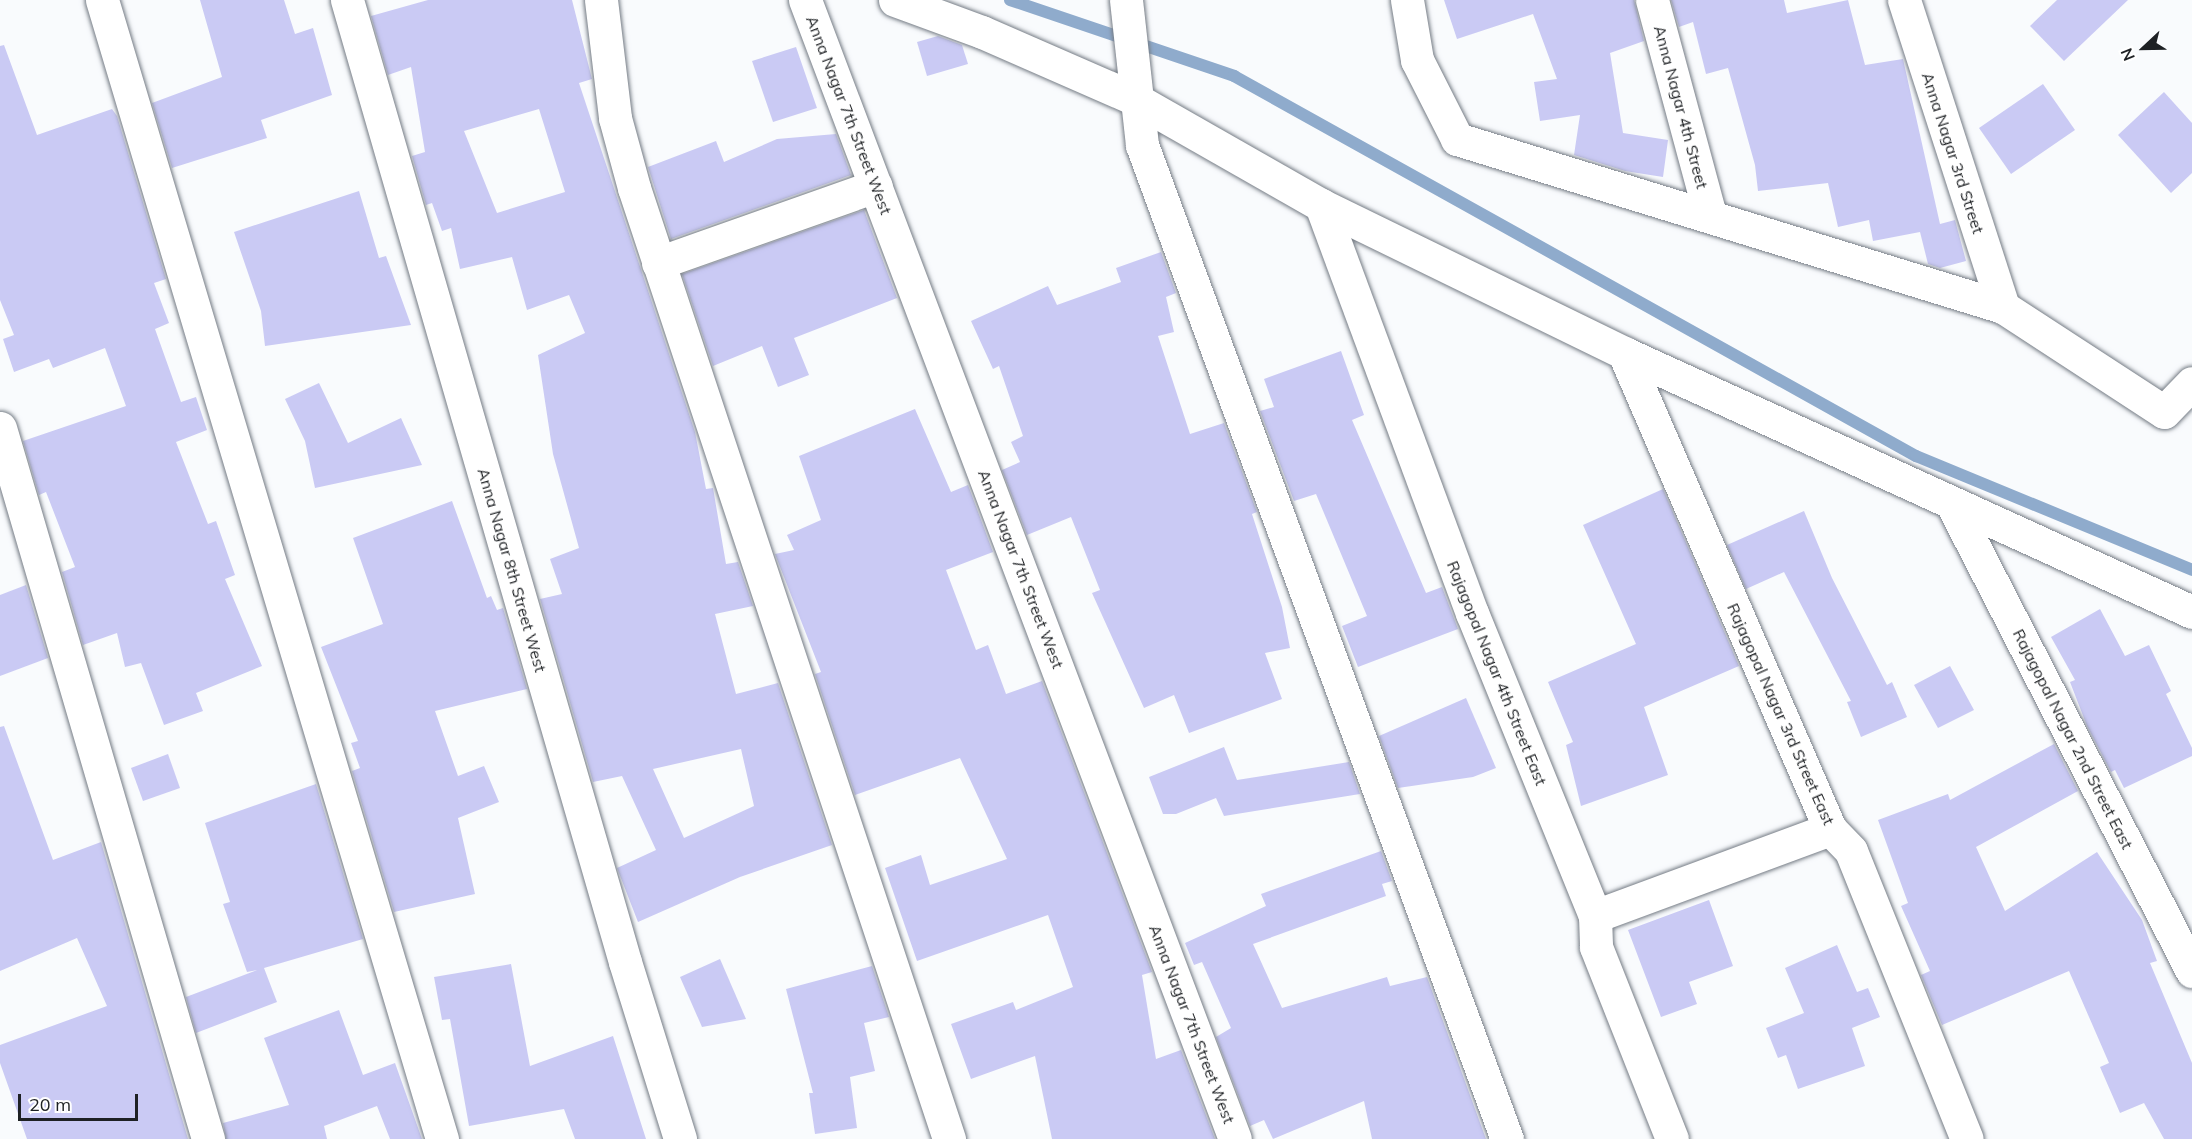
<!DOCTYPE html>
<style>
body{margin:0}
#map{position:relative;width:2192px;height:1139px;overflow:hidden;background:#f9fbfd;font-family:Mulish,sans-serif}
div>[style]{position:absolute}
.stream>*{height:12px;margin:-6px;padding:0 6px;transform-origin:6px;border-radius:6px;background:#8fabcc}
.building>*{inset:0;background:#cacaf4}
.roads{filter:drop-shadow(0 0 2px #757c85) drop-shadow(0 0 2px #757c85)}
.minor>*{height:33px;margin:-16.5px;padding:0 16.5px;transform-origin:16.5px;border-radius:16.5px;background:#fff}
span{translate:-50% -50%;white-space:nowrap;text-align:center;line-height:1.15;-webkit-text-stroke:5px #fff;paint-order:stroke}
.street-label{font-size:16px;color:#1e2124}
.north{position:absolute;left:2114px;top:18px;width:60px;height:60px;-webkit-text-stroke:4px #fff;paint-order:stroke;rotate:248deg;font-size:16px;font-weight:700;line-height:24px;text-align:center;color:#1e2124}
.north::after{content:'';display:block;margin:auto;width:21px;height:27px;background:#1e2124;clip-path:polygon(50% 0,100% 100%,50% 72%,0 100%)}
.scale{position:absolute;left:18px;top:1094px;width:120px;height:27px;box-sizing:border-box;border:3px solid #1e2124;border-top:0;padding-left:8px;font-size:18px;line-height:21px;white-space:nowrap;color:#1e2124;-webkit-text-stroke:4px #fff;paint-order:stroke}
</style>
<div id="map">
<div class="stream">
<i style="left:1010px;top:0;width:237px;rotate:18.7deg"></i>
<i style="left:1234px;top:76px;width:781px;rotate:29.13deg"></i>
<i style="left:1916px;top:456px;width:299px;rotate:22.4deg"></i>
</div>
<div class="building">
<i style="clip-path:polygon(200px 0,284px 0,295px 34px,313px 28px,332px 95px,261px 120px,267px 138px,172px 168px,152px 103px,222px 77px)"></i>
<i style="clip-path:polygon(evenodd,428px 0,572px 0,592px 79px,579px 83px,695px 432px,706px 489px,713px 488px,726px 564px,738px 562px,753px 606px,715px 614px,736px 694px,778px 683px,832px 845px,740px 877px,638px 922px,617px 868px,656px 850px,622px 776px,593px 782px,540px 599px,562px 594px,550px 559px,579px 548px,553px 454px,538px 355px,585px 333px,569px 295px,527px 310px,512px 257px,460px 269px,451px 228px,442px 231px,432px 203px,426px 205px,412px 156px,425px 152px,411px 67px,388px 75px,371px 16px,428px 0,539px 109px,565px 192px,497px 213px,464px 131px,539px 109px,428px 0,741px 749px,754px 806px,684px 838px,653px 769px,741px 749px)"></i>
<i style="clip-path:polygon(1444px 0,1634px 0,1644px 41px,1610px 53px,1623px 133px,1668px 140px,1663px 177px,1625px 171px,1574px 155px,1580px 115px,1540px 121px,1534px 82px,1557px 79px,1533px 14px,1457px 39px)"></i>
<i style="clip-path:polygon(1671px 0,1784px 0,1787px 13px,1848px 0,1865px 65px,1903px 59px,1940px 224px,1955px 220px,1966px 261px,1940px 268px,1928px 264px,1920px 232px,1873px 241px,1869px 220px,1838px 227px,1828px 183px,1758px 191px,1755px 165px,1728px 68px,1706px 74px,1693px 22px,1679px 27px)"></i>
<i style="clip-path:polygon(2057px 0,2128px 0,2064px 61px,2030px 26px)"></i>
<i style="clip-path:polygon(938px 36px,962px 45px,968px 64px,927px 76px,917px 42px)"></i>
<i style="clip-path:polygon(4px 45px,37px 135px,112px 109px,117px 116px,166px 279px,154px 283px,169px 323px,155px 329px,181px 402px,196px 397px,207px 430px,176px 442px,208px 524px,216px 521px,235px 575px,225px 579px,262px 666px,196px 693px,203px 711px,164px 725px,141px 663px,125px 667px,117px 633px,83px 645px,62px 572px,75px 567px,46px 492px,39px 495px,23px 441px,126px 406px,105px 348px,53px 368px,49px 359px,14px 372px,3px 339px,14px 335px,0 300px,0 46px)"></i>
<i style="clip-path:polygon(796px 47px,817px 108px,773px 122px,752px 61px)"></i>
<i style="clip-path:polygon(2043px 84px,2075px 130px,2011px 174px,1979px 128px)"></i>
<i style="clip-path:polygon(2164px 92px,2192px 123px,2192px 173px,2171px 193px,2118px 135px)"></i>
<i style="clip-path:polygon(836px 134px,851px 175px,671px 239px,648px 167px,716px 141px,724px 162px,777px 139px)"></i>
<i style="clip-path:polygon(359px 191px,379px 258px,386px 256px,411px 325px,265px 346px,261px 311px,234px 232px)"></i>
<i style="clip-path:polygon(864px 210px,897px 298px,794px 338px,809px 375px,778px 387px,762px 346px,713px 366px,682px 274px)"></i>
<i style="clip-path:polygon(1161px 252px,1176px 293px,1166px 297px,1174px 332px,1158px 336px,1190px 434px,1224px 423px,1257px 512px,1252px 514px,1282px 607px,1290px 648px,1265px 653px,1282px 699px,1189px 733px,1174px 695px,1144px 708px,1092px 593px,1100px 590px,1071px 517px,1027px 535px,1002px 470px,1020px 462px,1011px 442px,1023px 436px,999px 366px,993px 369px,971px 321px,1048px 286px,1057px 305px,1121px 282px,1116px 268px)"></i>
<i style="clip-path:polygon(1341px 351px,1364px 415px,1352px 420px,1426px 593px,1442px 587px,1458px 629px,1358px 667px,1342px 626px,1367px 616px,1316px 494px,1294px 501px,1260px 411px,1274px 407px,1264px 379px)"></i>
<i style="clip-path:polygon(319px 383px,348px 443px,401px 418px,422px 465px,315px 488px,305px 441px,285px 399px)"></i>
<i style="clip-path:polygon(915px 409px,951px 492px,968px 485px,993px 552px,946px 570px,976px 650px,988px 645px,1006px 694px,1042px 681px,1152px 972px,1142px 975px,1156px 1059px,1181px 1050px,1215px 1139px,1052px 1139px,1035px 1056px,971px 1079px,951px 1024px,1013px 1002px,1016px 1010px,1073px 987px,1048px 915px,917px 961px,885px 868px,921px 855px,930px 885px,1007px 859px,960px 758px,855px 795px,815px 674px,821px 672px,775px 554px,794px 550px,787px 535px,821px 520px,799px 456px)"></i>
<i style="clip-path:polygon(1663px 489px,1739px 666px,1644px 707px,1668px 775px,1581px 806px,1566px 745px,1573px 742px,1548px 682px,1636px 644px,1583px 525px)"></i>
<i style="clip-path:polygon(452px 501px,487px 598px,491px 596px,497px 610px,503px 608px,527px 689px,435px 711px,458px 776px,484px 766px,499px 802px,458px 818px,475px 894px,394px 912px,352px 771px,360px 768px,351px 743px,358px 741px,321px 647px,383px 624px,353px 538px)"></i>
<i style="clip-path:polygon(1804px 511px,1832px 578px,1887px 685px,1892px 682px,1907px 717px,1861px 737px,1847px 702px,1851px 701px,1784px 572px,1746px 589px,1727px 545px)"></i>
<i style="clip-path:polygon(26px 585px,48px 658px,0 676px,0 595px)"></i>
<i style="clip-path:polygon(2100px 609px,2125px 656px,2149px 645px,2171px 691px,2166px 694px,2192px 748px,2192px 756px,2124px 788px,2115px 770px,2111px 772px,2087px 726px,2070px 682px,2075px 680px,2051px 637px)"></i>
<i style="clip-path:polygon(1950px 666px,1974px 710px,1938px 728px,1914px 685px)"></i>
<i style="clip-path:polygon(1466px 698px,1496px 768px,1473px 777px,1398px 788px,1379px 736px)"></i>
<i style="clip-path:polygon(4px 726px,53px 860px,101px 842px,188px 1139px,27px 1139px,0 1063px,0 1045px,107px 1006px,77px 938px,0 971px,0 727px)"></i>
<i style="clip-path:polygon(2054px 744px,2078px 791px,1976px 847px,2005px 911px,2097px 852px,2142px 920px,2157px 961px,2150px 963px,2192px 1063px,2192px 1139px,2164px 1139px,2144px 1103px,2120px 1113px,2100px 1067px,2109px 1063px,2069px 971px,1942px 1025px,1921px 975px,1930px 971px,1901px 906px,1908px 903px,1878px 820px,1948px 794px,1950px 800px)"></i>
<i style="clip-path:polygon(1224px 747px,1237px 780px,1349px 762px,1360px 794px,1224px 816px,1216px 798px,1176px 814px,1163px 814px,1149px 777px)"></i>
<i style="clip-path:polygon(168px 754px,180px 788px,143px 801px,131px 768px)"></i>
<i style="clip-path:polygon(316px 784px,363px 939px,264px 968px,277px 1002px,196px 1033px,186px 997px,257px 970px,247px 972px,223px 904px,230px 902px,205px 823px)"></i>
<i style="clip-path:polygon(1381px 851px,1392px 881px,1382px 884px,1386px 896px,1253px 944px,1282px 1008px,1387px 977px,1390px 986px,1427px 977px,1486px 1139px,1372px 1139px,1364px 1101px,1273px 1139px,1264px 1120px,1250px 1126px,1216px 1037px,1231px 1028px,1202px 962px,1194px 965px,1185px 943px,1266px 906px,1261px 894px)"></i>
<i style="clip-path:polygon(1709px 900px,1733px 966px,1689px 982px,1697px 1004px,1661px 1017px,1628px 930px)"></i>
<i style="clip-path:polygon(1837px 945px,1857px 992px,1868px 988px,1880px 1017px,1852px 1028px,1865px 1066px,1798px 1089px,1786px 1055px,1778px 1058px,1766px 1028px,1804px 1013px,1785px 968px)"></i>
<i style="clip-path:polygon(720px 959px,746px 1019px,702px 1027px,680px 977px)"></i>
<i style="clip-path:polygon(511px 964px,530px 1066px,613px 1036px,646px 1139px,575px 1139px,564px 1109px,469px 1126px,450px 1019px,442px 1020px,434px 977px)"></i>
<i style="clip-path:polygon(872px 966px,889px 1017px,864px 1023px,875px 1071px,850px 1077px,857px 1128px,815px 1134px,809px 1093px,813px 1093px,786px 989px)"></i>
<i style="clip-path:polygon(339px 1010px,363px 1075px,395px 1063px,422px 1139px,390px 1139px,377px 1106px,324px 1126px,327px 1139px,226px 1139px,223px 1123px,289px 1105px,264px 1038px)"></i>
</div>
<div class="roads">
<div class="minor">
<i style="left:102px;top:0;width:1189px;rotate:73.38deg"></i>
<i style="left:347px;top:0;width:1001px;rotate:73.88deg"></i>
<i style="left:625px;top:962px;width:185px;rotate:72.7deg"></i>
<i style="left:601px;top:0;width:119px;rotate:83.2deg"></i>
<i style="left:615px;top:118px;width:73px;rotate:74.8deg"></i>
<i style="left:634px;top:188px;width:1002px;rotate:71.67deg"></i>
<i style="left:805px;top:0;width:1217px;rotate:69.32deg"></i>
<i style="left:895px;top:0;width:93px;rotate:20.2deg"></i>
<i style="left:982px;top:32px;width:167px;rotate:23.6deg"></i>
<i style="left:1135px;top:99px;width:214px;rotate:29.7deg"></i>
<i style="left:1321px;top:205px;width:337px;rotate:26deg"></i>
<i style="left:1624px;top:353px;width:624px;rotate:24.51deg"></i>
<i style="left:1126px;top:0;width:146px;rotate:83.7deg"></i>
<i style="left:1142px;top:145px;width:1059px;rotate:69.84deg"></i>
<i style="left:1407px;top:0;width:61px;rotate:80.5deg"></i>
<i style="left:1417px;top:60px;width:89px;rotate:63.1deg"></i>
<i style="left:1457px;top:139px;width:571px;rotate:17.1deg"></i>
<i style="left:2003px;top:307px;width:192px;rotate:33.1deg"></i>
<i style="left:2164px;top:412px;width:40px;rotate:-46deg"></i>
<i style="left:1652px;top:0;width:223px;rotate:74.9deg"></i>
<i style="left:1904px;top:0;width:323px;rotate:72.1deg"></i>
<i style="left:1321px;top:205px;width:435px;rotate:69.7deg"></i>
<i style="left:1472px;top:613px;width:327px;rotate:67.9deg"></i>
<i style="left:1595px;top:916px;width:31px;rotate:88deg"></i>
<i style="left:1596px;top:947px;width:206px;rotate:68.4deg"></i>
<i style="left:658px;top:263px;width:231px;rotate:-19.5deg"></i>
<i style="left:1624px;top:353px;width:519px;rotate:66.6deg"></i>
<i style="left:1830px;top:829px;width:30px;rotate:46deg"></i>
<i style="left:1851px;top:851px;width:310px;rotate:68.1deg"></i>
<i style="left:0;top:428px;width:741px;rotate:73.69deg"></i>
<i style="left:1953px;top:506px;width:523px;rotate:62.8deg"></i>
<i style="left:1595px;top:916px;width:251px;rotate:-20.3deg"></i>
</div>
</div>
<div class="street-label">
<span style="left:1681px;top:107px;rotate:75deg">Anna Nagar 4th Street</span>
<span style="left:849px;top:115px;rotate:69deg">Anna Nagar 7th Street West</span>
<span style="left:1953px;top:153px;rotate:72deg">Anna Nagar 3rd Street</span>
<span style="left:1021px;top:569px;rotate:69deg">Anna Nagar 7th Street West</span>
<span style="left:512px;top:570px;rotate:74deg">Anna Nagar 8th Street West</span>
<span style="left:1497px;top:673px;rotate:68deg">Rajagopal Nagar 4th Street East</span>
<span style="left:1781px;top:714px;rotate:66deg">Rajagopal Nagar 3rd Street East</span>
<span style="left:2073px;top:739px;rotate:63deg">Rajagopal Nagar 2nd Street East</span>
<span style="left:1192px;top:1024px;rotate:69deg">Anna Nagar 7th Street West</span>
</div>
<div class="north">N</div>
<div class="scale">20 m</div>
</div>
